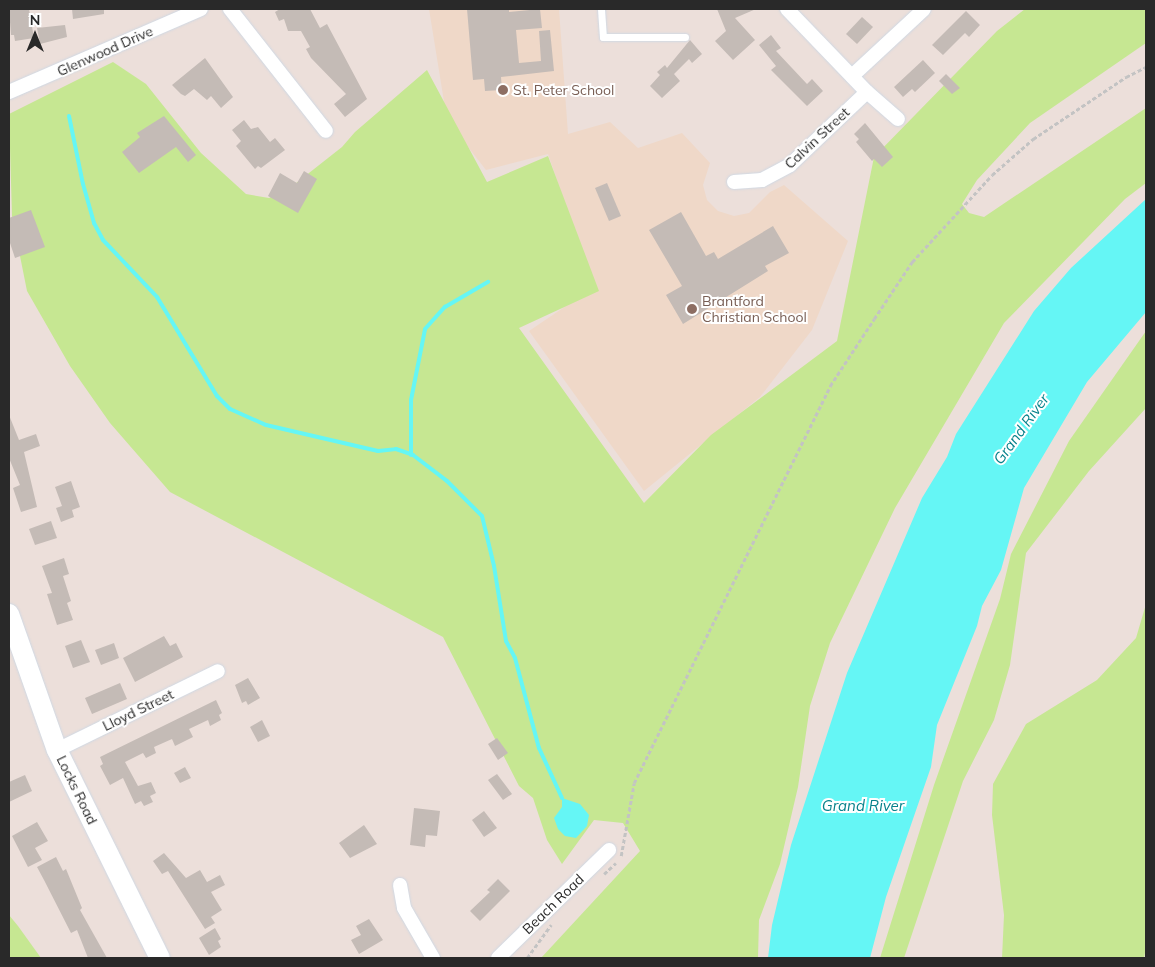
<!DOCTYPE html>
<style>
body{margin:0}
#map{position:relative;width:1155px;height:967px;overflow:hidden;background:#ecdfda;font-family:Mulish,sans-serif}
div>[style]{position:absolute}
.education>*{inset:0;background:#efd8c8}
.green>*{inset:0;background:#c6e792}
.water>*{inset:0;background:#65f6f5}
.stream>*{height:4px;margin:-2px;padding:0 2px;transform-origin:2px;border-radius:2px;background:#65f6f5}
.building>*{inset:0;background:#c4bbb6}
.path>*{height:2.5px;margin-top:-1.25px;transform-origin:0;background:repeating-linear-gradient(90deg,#c3c3c3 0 4px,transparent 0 6.5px)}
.roads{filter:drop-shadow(0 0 1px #cfd8e3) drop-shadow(0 0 1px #cfd8e3)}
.lane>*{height:7px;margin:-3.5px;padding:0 3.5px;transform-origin:3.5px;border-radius:3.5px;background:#fff}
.street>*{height:14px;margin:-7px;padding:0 7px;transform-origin:7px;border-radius:7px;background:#fff}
.secondary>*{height:20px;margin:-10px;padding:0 10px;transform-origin:10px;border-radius:10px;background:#fff}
.dots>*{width:14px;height:14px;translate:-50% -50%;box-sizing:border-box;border:2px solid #fff;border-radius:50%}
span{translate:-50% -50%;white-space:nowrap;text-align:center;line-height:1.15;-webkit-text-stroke:4px #fff;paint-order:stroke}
.street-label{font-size:14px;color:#292929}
.education-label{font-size:14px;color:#785e54}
.left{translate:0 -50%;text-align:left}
.water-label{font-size:15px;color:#07828b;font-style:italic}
.frame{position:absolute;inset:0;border:10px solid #292929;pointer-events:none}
.north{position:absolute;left:10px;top:10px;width:50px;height:50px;-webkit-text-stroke:4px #fff;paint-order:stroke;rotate:0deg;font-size:14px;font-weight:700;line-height:20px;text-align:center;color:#292929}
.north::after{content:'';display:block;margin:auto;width:18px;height:22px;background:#292929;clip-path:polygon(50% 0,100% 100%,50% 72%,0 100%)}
</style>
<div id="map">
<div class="education">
<i style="clip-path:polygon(429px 9px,559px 9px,568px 134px,610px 122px,638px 148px,682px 133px,710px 163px,703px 185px,707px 200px,718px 211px,734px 216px,749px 213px,770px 192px,784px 185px,848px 241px,812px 330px,760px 397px,644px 491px,529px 331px,594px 287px,548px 154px,486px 170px,447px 120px)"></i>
</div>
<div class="green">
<i style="clip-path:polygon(1025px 9px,1146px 9px,1146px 43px,1030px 123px,977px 180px,962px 204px,969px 213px,984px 217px,1146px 108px,1146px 183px,1125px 199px,1004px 323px,895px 508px,830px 643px,810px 706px,798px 787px,780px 864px,759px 920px,758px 958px,541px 958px,640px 851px,623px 823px,594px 820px,562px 864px,547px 840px,533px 798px,519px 786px,443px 637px,170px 492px,110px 423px,70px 366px,27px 291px,12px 216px,9px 114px,113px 62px,146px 84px,201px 153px,246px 194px,269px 198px,295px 184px,342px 147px,355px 132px,427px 70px,487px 182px,548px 156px,599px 291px,519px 328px,644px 503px,711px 435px,837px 341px,874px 157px,997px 31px)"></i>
<i style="clip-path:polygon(1146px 331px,1146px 408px,1089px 471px,1026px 553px,1010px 665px,994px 720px,963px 781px,904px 958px,880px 958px,934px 785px,1000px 599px,1011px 554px,1069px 441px)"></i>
<i style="clip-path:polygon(1146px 604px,1146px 948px,1144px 958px,1002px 958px,1004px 915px,992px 815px,993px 784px,1026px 724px,1097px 680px,1136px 638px)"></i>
<i style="clip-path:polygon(9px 915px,18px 926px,41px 958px,9px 958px)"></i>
</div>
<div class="water">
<i style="clip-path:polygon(1146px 199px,1146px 312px,1087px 382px,1024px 488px,1001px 570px,982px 606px,977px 626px,937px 725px,931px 767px,886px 897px,870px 958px,768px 958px,772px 925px,791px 845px,847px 673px,922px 498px,947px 457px,956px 434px,1034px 311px,1071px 268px)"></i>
<i style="clip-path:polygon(562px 798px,580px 804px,589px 815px,587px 826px,576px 838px,565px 836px,558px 829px,554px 818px,562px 807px)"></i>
</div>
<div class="stream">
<i style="left:69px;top:116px;width:69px;rotate:78.4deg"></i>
<i style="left:83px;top:184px;width:41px;rotate:74.2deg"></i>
<i style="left:94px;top:223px;width:19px;rotate:62deg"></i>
<i style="left:103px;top:240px;width:79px;rotate:46.5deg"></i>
<i style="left:157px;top:297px;width:116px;rotate:58.8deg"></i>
<i style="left:217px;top:396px;width:18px;rotate:45deg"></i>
<i style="left:230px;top:409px;width:39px;rotate:24deg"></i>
<i style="left:266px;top:425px;width:115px;rotate:13.1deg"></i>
<i style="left:378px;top:451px;width:18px;rotate:-6deg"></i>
<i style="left:396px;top:449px;width:18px;rotate:19deg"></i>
<i style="left:413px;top:455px;width:43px;rotate:37.4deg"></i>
<i style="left:447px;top:481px;width:49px;rotate:45deg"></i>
<i style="left:482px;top:516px;width:51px;rotate:76.5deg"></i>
<i style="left:494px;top:566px;width:76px;rotate:80.9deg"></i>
<i style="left:506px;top:641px;width:19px;rotate:62deg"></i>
<i style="left:515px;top:658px;width:93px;rotate:75.1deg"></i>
<i style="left:539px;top:748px;width:55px;rotate:65.3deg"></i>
<i style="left:411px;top:455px;width:55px;rotate:-90deg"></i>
<i style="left:411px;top:400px;width:72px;rotate:-78.8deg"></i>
<i style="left:425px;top:329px;width:30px;rotate:-48deg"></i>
<i style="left:445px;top:307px;width:50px;rotate:-30.2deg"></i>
</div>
<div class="building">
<i style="clip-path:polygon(9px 9px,29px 9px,34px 38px,15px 41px,14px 35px,11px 35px)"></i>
<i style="clip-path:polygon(72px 9px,104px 9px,104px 14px,73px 19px)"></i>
<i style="clip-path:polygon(280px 9px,310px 9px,320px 28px,327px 24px,367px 99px,345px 117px,334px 104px,346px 94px,311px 58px,306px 49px,310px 47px,301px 31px,288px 31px,284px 19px,279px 21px,275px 12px)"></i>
<i style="clip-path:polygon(467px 9px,509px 9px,509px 12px,540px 9px,542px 28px,516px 30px,519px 63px,541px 61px,539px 31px,550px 30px,554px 71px,501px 77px,502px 90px,485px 91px,484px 79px,473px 80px)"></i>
<i style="clip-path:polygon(717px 9px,756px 9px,735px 18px,755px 40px,733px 60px,715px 41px,726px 31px)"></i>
<i style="clip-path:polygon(966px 11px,980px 25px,969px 37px,965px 33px,943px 55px,932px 45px)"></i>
<i style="clip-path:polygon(862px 17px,873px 27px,857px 44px,846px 34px)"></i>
<i style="clip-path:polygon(65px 25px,67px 37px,40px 44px,37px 28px)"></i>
<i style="clip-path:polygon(771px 35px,781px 48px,776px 51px,807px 84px,812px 79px,823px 91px,807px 106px,771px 70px,776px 66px,759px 45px)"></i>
<i style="clip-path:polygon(690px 40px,702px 54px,692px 63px,689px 59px,674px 74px,680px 81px,662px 98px,650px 86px,660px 75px,657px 72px,665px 65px,667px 68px)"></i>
<i style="clip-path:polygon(205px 58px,233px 97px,221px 108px,211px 96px,207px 100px,194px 89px,185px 96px,181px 94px,172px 85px)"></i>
<i style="clip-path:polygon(923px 60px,935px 73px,915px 92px,912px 89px,903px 97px,894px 87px)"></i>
<i style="clip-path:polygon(946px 74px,960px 88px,952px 94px,939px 81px)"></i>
<i style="clip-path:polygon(164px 116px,196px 155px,188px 162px,176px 147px,139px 173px,122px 152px,140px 137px,137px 133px)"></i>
<i style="clip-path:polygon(244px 120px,251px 129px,258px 127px,270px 142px,275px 138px,285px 150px,261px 168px,258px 166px,255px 169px,236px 146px,241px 141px,232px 130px)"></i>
<i style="clip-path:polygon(865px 123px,893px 157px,882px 167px,874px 159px,872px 161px,856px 142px,859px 139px,854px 134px)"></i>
<i style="clip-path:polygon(304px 171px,317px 179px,298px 213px,268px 196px,280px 173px,297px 183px)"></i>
<i style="clip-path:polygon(607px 183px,621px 216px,609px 221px,595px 188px)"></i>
<i style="clip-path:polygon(31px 210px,45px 247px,15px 258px,9px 240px,9px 218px)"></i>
<i style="clip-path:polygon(681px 212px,706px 256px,714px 252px,718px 259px,773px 226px,789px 253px,765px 266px,768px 271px,683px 324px,666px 295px,682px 286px,649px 230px)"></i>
<i style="clip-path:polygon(9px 415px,19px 440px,36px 434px,40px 446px,24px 452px,37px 507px,21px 512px,13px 488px,20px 485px,9px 458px)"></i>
<i style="clip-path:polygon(71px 481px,80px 507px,72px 510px,74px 517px,61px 522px,56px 508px,62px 506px,55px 487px)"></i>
<i style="clip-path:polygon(51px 521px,57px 538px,35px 545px,29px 529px)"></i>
<i style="clip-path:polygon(64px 558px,69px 574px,63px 576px,71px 601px,67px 603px,73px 620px,57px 625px,47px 594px,52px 593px,42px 566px)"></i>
<i style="clip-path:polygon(164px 636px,170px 646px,176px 643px,183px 657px,135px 682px,123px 658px)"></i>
<i style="clip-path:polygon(81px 640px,90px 662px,73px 668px,65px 646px)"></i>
<i style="clip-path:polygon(114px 643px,119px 658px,101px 665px,95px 650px)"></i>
<i style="clip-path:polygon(248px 678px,260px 698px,248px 705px,246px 701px,242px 703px,235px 685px)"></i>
<i style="clip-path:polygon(120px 683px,127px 699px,92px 714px,85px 698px)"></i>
<i style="clip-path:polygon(216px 700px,222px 713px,219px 715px,221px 720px,210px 726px,208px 720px,189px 729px,193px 737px,175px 746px,172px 739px,154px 747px,156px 753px,146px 758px,143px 753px,125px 762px,138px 786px,151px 782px,156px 793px,150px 796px,153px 802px,144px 806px,141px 801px,135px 804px,123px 778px,110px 785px,100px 766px,103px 764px,100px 757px)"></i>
<i style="clip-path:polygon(262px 720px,270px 736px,258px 742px,250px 727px)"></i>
<i style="clip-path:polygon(497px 738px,508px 753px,498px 760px,488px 744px)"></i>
<i style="clip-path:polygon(185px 767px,191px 778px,180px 783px,174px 773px)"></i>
<i style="clip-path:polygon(497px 774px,512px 794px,503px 800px,488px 780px)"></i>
<i style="clip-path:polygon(25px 775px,32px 791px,9px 802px,9px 782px)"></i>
<i style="clip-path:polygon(414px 808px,440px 811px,437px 836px,426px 835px,425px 847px,410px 845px)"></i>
<i style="clip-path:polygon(484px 811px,497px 828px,484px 837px,472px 820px)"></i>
<i style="clip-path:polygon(37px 822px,48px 841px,35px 848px,42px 860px,28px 867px,12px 836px)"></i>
<i style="clip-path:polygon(364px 825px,377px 844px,350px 858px,339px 843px)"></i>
<i style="clip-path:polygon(164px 853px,186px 878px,200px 870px,207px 882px,220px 875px,225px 885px,211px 892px,222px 910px,211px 917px,215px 923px,205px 929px,168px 871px,162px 874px,153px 861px)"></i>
<i style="clip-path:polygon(56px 857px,63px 871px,66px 869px,82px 908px,80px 910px,107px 958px,88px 958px,77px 930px,71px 933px,44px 880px,37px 867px)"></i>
<i style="clip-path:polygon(498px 879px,510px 891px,480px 921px,470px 911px,490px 892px,487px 890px)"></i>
<i style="clip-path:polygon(369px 919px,383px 940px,359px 954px,351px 940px,361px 935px,356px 926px)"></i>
<i style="clip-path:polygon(215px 928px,221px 939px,218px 941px,221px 947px,209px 955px,199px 938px)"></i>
</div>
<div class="path">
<i style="left:621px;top:856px;width:74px;rotate:-79.9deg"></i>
<i style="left:634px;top:783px;width:443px;rotate:-63.7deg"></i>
<i style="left:830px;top:386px;width:80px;rotate:-56.7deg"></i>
<i style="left:874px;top:319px;width:69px;rotate:-56.3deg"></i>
<i style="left:912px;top:262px;width:118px;rotate:-47.4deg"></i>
<i style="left:992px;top:175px;width:55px;rotate:-41.3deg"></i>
<i style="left:1033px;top:139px;width:112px;rotate:-33.7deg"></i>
<i style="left:1126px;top:77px;width:22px;rotate:-27deg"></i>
<i style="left:604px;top:874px;width:16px;rotate:-43deg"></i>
<i style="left:527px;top:958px;width:41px;rotate:-54deg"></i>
</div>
<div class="roads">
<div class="lane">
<i style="left:601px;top:9px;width:28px;rotate:86deg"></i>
<i style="left:603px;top:37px;width:82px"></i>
</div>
<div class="street">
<i style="left:230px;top:9px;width:155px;rotate:51.8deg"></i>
<i style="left:787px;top:9px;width:115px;rotate:46.1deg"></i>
<i style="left:867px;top:92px;width:41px;rotate:41.1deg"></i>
<i style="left:852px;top:76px;width:98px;rotate:-42.9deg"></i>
<i style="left:9px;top:92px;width:209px;rotate:-23.4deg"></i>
<i style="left:734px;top:182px;width:28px;rotate:-4deg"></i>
<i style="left:762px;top:180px;width:32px;rotate:-28deg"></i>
<i style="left:790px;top:165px;width:106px;rotate:-43.5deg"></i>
<i style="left:57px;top:750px;width:179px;rotate:-26.1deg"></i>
<i style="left:400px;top:885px;width:23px;rotate:80deg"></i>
<i style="left:404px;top:908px;width:58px;rotate:59.9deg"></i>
<i style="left:498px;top:958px;width:155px;rotate:-44.2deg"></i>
</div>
<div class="secondary">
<i style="left:9px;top:614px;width:144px;rotate:70.6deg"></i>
<i style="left:57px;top:750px;width:232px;rotate:63.7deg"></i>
</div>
</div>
<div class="dots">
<i style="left:503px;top:90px;background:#8d6e63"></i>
<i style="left:692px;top:309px;background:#8d6e63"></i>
</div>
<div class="street-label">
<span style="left:105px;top:51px;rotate:-24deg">Glenwood Drive</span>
<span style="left:817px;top:138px;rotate:-43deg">Calvin Street</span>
<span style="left:138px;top:710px;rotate:-26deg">Lloyd Street</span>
<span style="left:77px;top:790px;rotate:64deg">Locks Road</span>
<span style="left:553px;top:904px;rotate:-44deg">Beach Road</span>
</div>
<div class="education-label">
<span class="left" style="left:513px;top:90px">St. Peter School</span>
<span class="left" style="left:702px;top:309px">Brantford<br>Christian School</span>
</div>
<div class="water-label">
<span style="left:1021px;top:429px;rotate:-54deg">Grand River</span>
<span style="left:863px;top:806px">Grand River</span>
</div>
<div class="frame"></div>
<div class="north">N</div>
</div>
